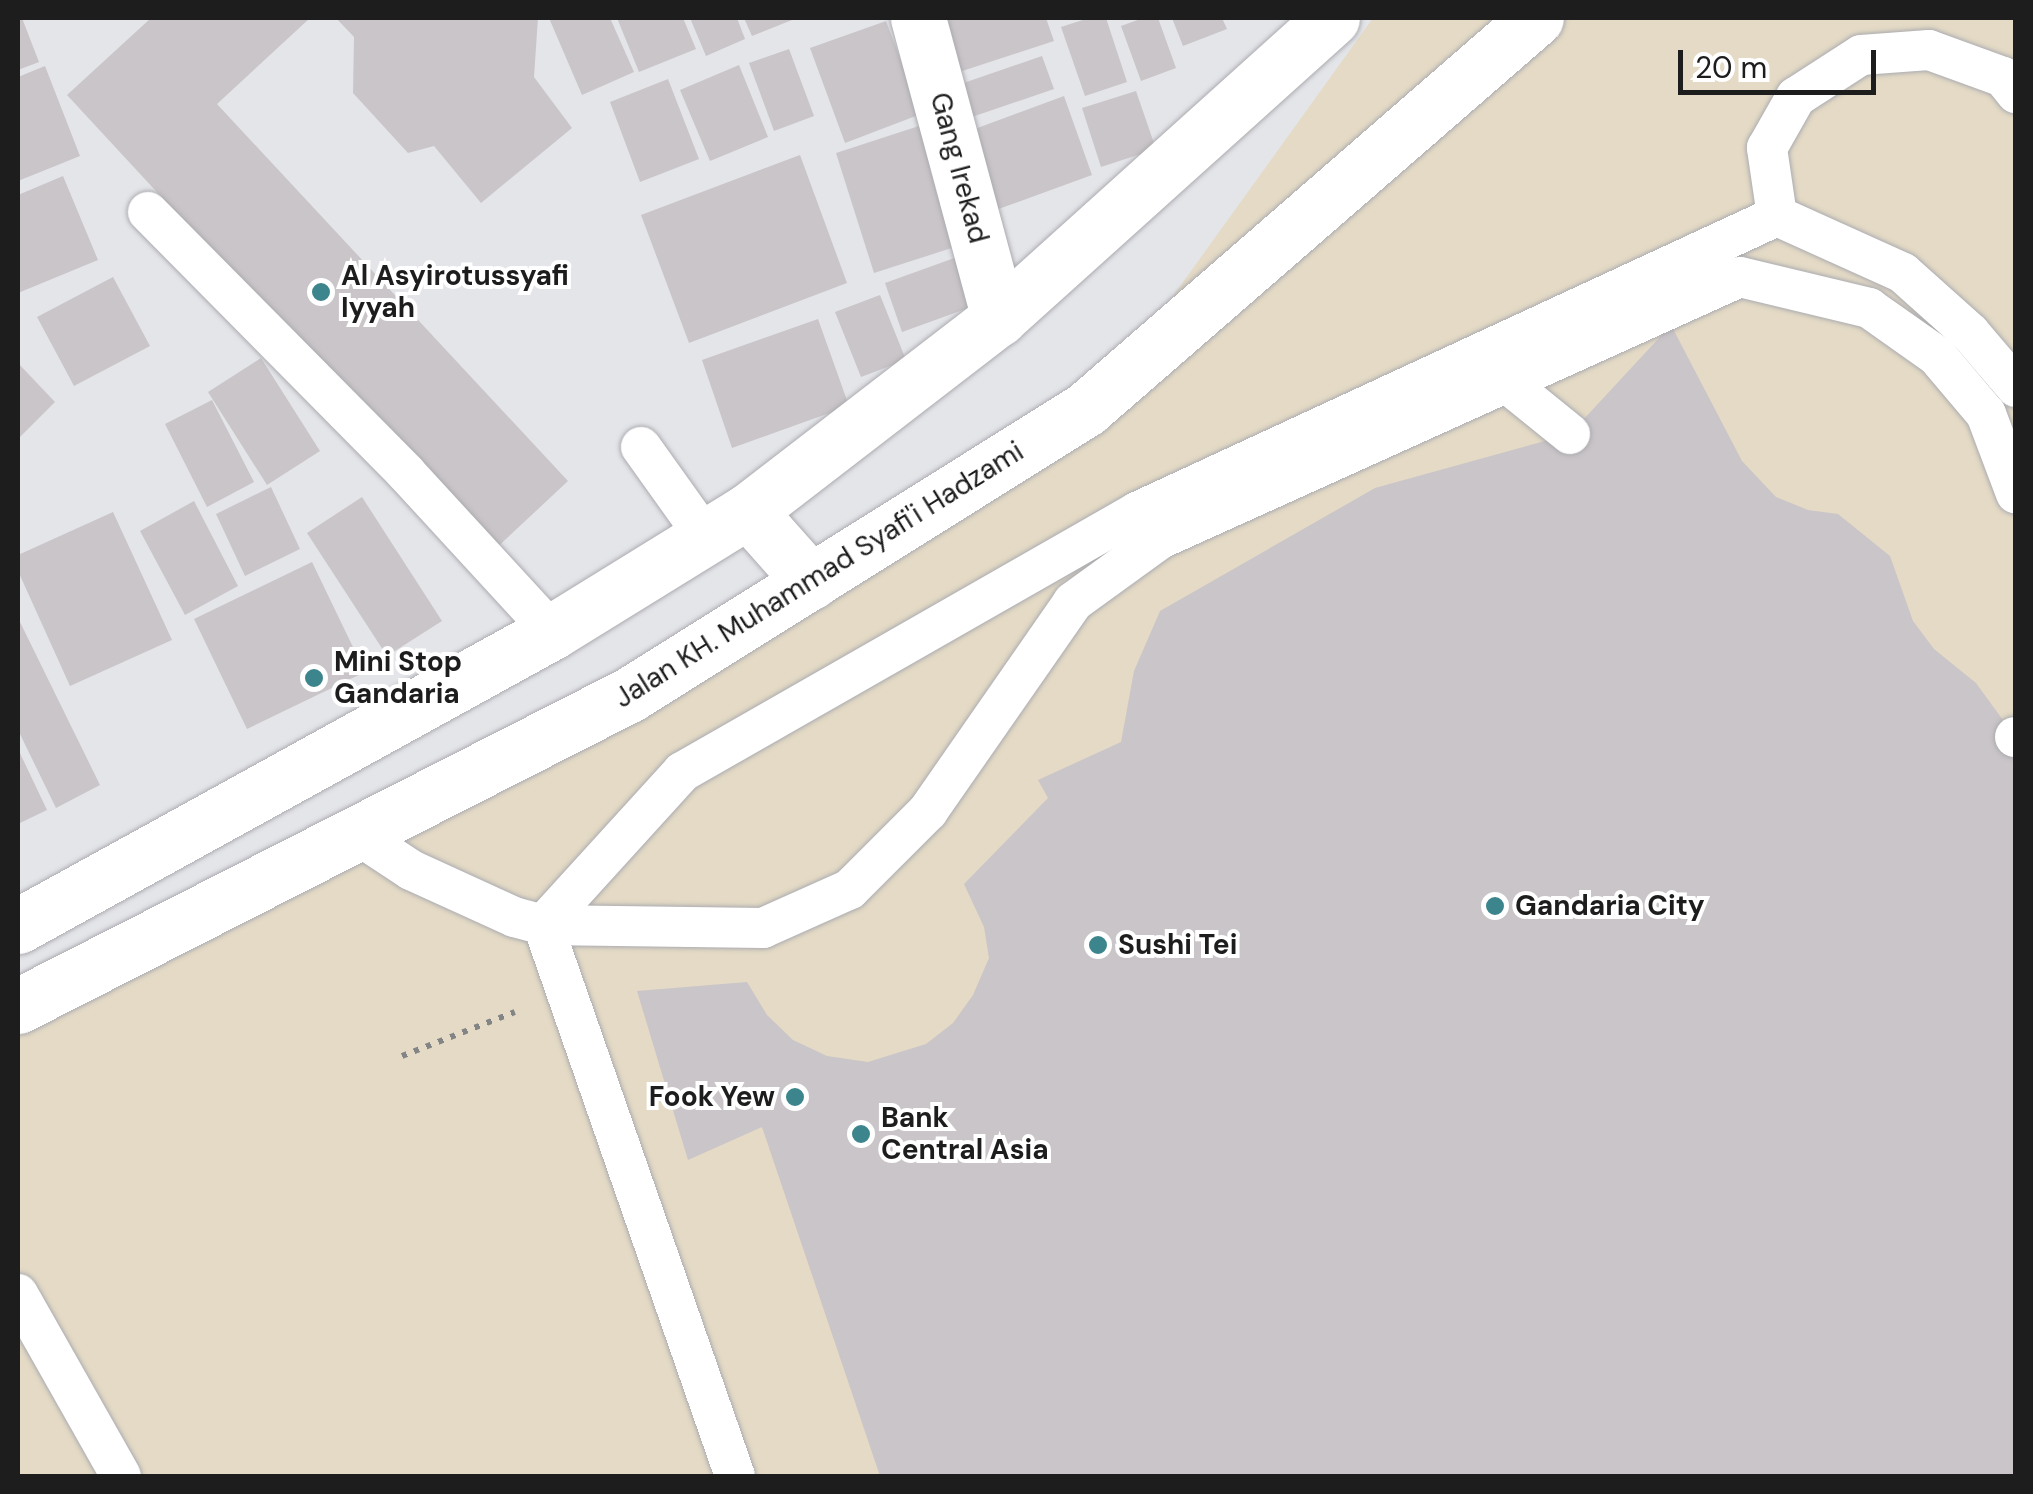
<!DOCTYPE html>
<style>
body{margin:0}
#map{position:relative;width:2033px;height:1494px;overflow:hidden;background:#e4e5e9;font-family:"DM Sans",sans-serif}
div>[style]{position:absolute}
.commercial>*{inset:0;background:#e4dac5}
.building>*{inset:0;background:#cac5c8}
.path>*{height:6px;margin-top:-3px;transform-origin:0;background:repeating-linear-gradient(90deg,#838486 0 5px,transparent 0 13px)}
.roads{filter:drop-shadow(0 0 2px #ababb0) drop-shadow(0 0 2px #ababb0)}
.lane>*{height:40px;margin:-20px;padding:0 20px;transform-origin:20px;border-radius:20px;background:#fff}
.street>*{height:55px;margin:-27.5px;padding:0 27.5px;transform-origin:27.5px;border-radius:27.5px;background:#fff}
.secondary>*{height:55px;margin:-27.5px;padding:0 27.5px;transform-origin:27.5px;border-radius:27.5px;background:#fff}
.dots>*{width:28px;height:28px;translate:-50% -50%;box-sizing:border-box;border:5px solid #fff;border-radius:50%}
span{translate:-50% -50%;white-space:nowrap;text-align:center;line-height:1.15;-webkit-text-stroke:8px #fff;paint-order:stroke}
.street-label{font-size:28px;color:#1d1d1e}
.poi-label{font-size:28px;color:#1d1d1e;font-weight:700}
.left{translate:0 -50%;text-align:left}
.right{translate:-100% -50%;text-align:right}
.frame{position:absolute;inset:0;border:20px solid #1d1d1e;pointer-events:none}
.scale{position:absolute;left:1678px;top:50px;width:198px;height:45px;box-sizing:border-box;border:5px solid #1d1d1e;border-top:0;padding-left:12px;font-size:30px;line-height:35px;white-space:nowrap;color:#1d1d1e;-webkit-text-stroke:8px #fff;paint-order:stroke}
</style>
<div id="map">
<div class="commercial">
<i style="clip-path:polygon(1373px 18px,2015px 18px,2015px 1476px,18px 1476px,18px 1002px,1091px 410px)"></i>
</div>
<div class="building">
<i style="clip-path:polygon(18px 18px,22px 18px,39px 62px,18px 70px)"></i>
<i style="clip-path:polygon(151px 18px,310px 18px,217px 104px,568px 481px,491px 553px,67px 95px)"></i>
<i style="clip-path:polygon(336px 18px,538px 18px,534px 77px,572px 128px,481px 203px,434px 146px,408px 153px,353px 93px,354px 37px)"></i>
<i style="clip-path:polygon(549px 18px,610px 18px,634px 72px,582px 95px)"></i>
<i style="clip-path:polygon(617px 18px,683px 18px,696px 49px,639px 72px)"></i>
<i style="clip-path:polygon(690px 18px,737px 18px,745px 39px,706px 56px)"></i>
<i style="clip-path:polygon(744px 18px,797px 18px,752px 36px)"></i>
<i style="clip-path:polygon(927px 18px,1046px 18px,1054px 41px,947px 76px)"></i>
<i style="clip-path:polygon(1089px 18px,1106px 18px,1127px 82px,1085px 96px,1061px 27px)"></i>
<i style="clip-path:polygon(1143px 18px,1158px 18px,1176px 68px,1141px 81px,1121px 26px)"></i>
<i style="clip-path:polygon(1172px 18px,1222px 18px,1227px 29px,1183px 46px)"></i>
<i style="clip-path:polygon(886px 21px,921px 114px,845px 143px,810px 48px)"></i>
<i style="clip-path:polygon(789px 49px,814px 116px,774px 131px,749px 63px)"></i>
<i style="clip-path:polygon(1042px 56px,1054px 89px,960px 121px,949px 88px)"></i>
<i style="clip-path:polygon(739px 65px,768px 137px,710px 161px,680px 90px)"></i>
<i style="clip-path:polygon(45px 66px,80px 156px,18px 181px,18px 77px)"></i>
<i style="clip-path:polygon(668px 79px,699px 159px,640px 182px,610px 102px)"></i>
<i style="clip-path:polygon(1136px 91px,1156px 149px,1101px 167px,1082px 108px)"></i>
<i style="clip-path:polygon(1064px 96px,1092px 175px,993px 211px,964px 133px)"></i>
<i style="clip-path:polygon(922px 125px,961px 245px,874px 273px,836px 153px)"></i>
<i style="clip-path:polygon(800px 155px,847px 283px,689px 343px,641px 215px)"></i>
<i style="clip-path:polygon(63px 176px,98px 260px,18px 293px,18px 195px)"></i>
<i style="clip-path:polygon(971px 252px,988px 301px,902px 332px,885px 283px)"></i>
<i style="clip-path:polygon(113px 277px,150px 346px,74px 386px,37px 317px)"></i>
<i style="clip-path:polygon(880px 295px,906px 360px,861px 377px,835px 312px)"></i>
<i style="clip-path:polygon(818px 319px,849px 406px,732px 448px,702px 360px)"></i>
<i style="clip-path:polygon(1671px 325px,1742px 461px,1776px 497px,1808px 510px,1838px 514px,1890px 556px,1913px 621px,1934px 649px,1976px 683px,2016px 738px,2016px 1476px,880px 1476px,762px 1127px,688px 1160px,637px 991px,747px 982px,767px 1015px,793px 1040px,827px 1056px,868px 1062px,926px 1044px,953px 1023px,973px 995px,989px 958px,984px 927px,964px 884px,1048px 798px,1038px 780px,1121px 742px,1134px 671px,1160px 611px,1375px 488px,1570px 434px)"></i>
<i style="clip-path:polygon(261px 358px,320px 451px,267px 485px,208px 392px)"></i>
<i style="clip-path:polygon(18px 363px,55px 402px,18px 439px)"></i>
<i style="clip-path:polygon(212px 400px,254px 482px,207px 507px,165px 424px)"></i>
<i style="clip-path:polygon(271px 487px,300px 549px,245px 576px,216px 514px)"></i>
<i style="clip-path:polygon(362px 497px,442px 621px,387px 656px,307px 533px)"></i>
<i style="clip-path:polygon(194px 501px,238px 586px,185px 615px,140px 531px)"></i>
<i style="clip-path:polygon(113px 512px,172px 640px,70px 686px,18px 571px,18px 555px)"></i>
<i style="clip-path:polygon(312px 562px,365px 672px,247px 729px,194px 619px)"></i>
<i style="clip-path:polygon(18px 618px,100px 785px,56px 808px,18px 730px)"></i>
<i style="clip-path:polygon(18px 749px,47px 810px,18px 824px)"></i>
</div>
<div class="path">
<i style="left:402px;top:1056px;width:121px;rotate:-21.3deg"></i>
</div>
<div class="roads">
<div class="lane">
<i style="left:148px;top:212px;width:367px;rotate:45.3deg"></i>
<i style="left:406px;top:473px;width:216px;rotate:47.4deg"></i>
<i style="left:1777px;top:216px;width:69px;rotate:-98.4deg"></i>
<i style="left:1767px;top:148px;width:59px;rotate:-60.4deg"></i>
<i style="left:1796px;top:97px;width:77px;rotate:-32.9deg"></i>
<i style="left:1861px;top:55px;width:68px;rotate:-4.2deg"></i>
<i style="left:1929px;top:50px;width:79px;rotate:20deg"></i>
<i style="left:2003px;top:77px;width:21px;rotate:51deg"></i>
<i style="left:1507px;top:383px;width:81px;rotate:39deg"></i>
<i style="left:641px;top:447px;width:112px;rotate:54.5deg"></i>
<i style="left:2015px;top:737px;width:1px"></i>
<i style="left:358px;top:835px;width:64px;rotate:33.4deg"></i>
<i style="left:411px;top:870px;width:113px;rotate:24.5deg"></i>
<i style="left:514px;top:917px;width:30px;rotate:15deg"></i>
<i style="left:543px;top:925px;width:220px;rotate:0.8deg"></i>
<i style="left:763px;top:928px;width:95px;rotate:-24.1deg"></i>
<i style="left:850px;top:889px;width:110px;rotate:-45deg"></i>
<i style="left:928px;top:811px;width:254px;rotate:-55.2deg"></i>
<i style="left:1073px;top:602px;width:107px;rotate:-35.9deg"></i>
<i style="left:1160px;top:539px;width:636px;rotate:-24.31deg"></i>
<i style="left:1740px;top:277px;width:133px;rotate:13.5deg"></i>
<i style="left:1869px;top:308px;width:83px;rotate:35.2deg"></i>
<i style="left:1937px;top:356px;width:76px;rotate:49.8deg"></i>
<i style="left:1986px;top:414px;width:85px;rotate:69.4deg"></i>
<i style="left:543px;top:925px;width:207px;rotate:-47.7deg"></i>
<i style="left:682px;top:772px;width:524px;rotate:-29.74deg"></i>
<i style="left:1137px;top:512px;width:705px;rotate:-24.82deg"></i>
<i style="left:1777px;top:216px;width:138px;rotate:24.3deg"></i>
<i style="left:1903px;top:273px;width:90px;rotate:41.8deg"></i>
<i style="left:1970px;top:333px;width:71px;rotate:49.6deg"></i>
<i style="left:543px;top:925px;width:583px;rotate:70.79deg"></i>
<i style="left:18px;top:1294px;width:209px;rotate:60.5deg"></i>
</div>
<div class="street">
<i style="left:918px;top:18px;width:311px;rotate:74.9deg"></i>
</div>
<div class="secondary">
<i style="left:748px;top:511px;width:95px;rotate:48.4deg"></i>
<i style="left:18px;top:926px;width:610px;rotate:-28.84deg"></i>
<i style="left:552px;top:632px;width:230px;rotate:-31.7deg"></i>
<i style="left:748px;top:511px;width:317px;rotate:-37.6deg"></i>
<i style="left:999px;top:318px;width:448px;rotate:-42deg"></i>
<i style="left:18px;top:1006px;width:686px;rotate:-26.98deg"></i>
<i style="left:629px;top:695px;width:539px;rotate:-32.04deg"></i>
<i style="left:1086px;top:409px;width:596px;rotate:-40.99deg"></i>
</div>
</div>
<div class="dots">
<i style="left:321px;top:292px;background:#3d858c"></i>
<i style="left:314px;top:678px;background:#3d858c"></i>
<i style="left:1495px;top:906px;background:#3d858c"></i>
<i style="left:1098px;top:945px;background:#3d858c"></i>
<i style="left:795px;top:1097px;background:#3d858c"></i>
<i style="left:861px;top:1134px;background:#3d858c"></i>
</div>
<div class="street-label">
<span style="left:959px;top:168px;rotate:75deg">Gang Irekad</span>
<span style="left:819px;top:575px;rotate:-32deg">Jalan KH. Muhammad Syafi'i Hadzami</span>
</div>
<div class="poi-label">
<span class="left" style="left:341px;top:292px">Al Asyirotussyafi<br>Iyyah</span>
<span class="left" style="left:334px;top:678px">Mini Stop<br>Gandaria</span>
<span class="left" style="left:1515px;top:906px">Gandaria City</span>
<span class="left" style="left:1118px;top:945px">Sushi Tei</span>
<span class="right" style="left:775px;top:1097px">Fook Yew</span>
<span class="left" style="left:881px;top:1134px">Bank<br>Central Asia</span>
</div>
<div class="frame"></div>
<div class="scale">20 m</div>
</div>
